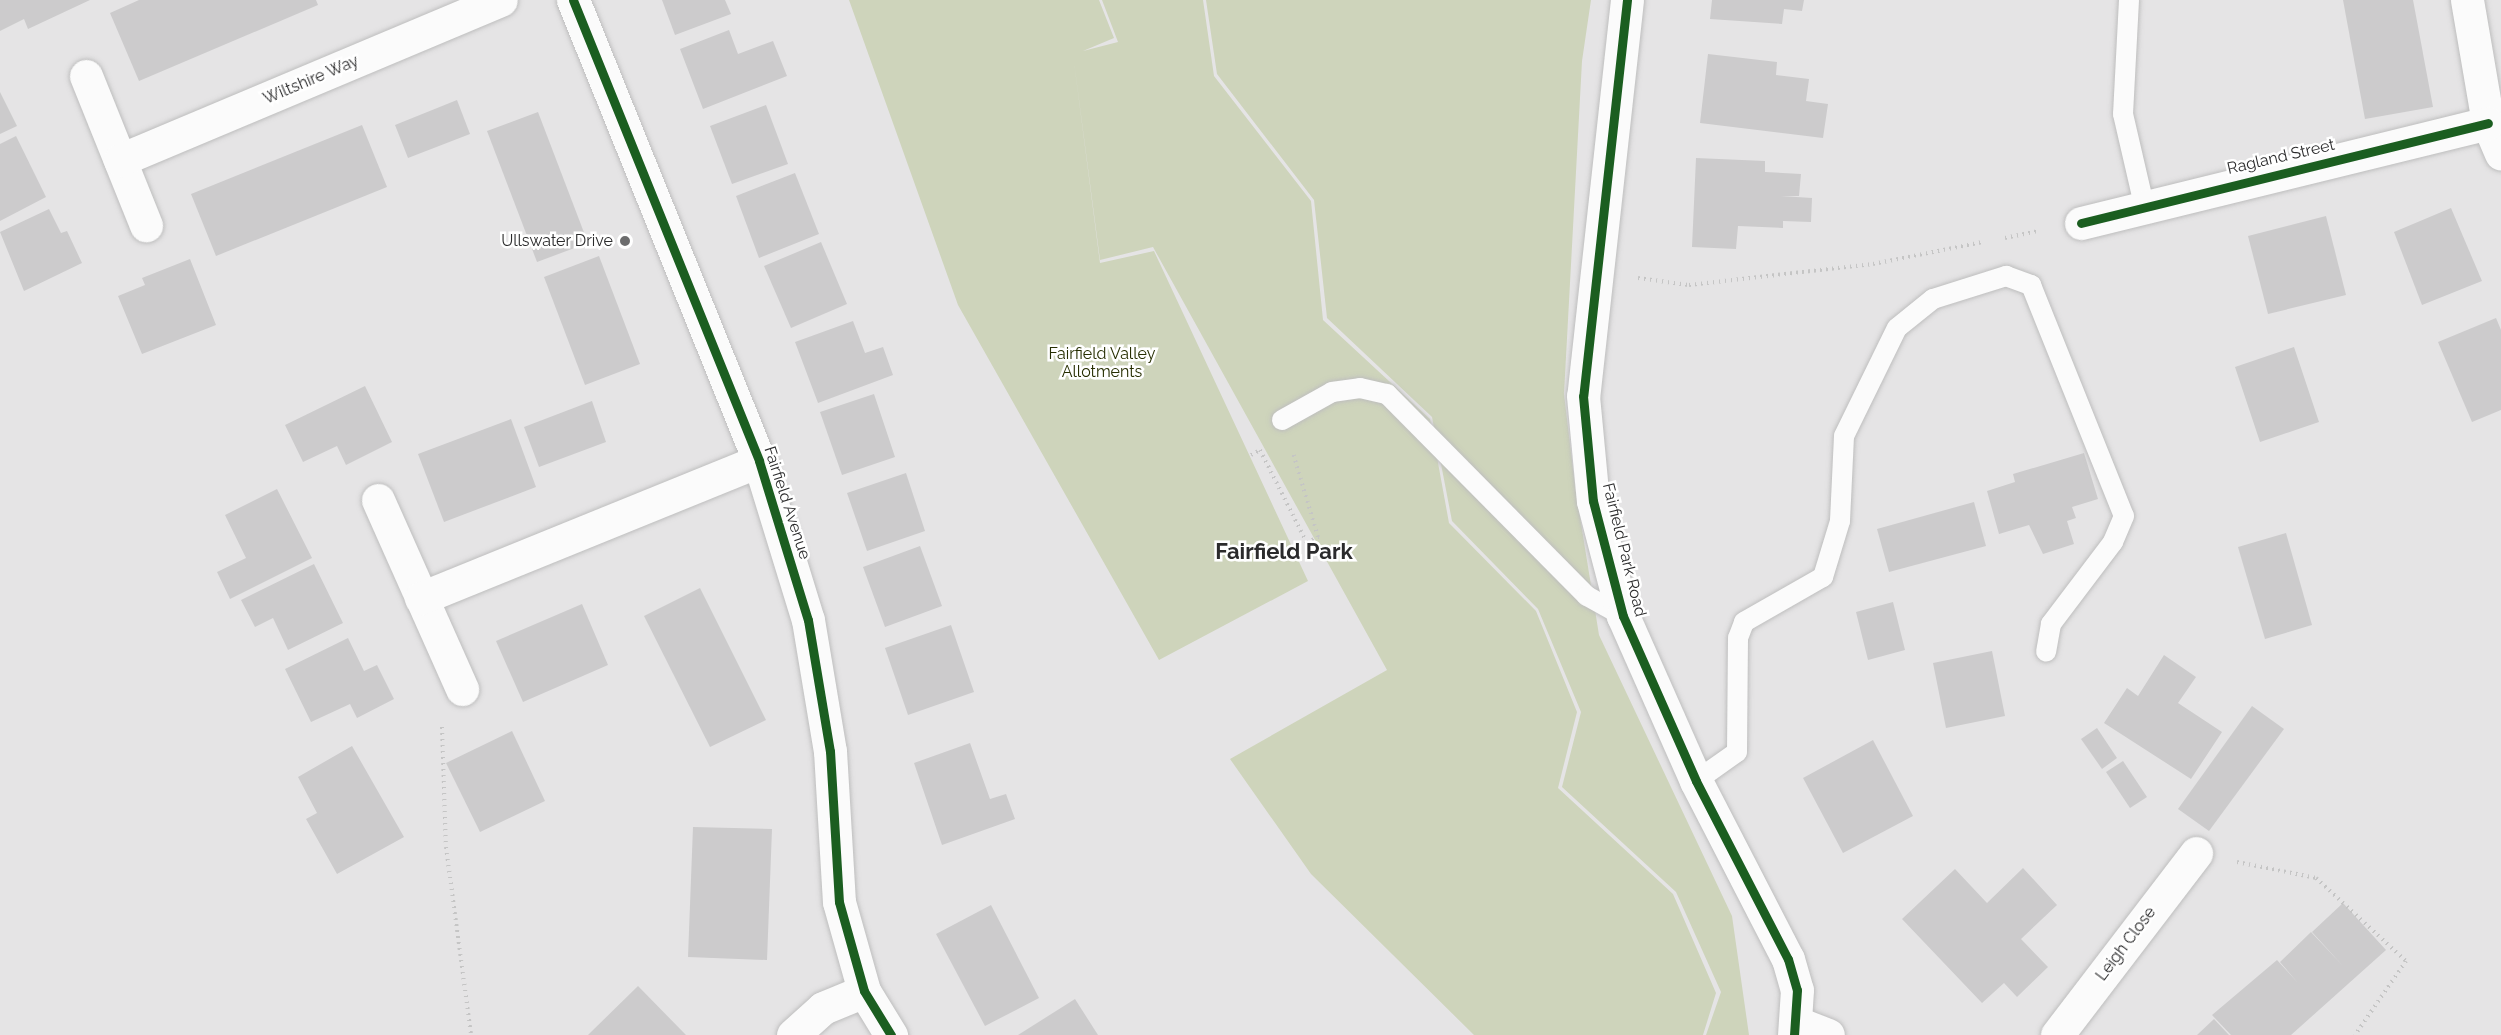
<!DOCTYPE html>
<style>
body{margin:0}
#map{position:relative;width:2501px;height:1035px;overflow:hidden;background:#e5e4e5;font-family:Raleway,sans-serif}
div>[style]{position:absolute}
.green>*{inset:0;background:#ced4bb}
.building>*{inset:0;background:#cccbcc}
.path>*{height:4px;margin-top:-2px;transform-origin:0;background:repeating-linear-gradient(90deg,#c5c5c5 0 1.5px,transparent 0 6px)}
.roads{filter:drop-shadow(0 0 2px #bebebe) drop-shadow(0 0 2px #bebebe)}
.lane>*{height:20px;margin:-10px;padding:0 10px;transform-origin:10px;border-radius:10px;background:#fbfbfb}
.street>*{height:33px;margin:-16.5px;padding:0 16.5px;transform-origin:16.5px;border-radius:16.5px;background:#fbfbfb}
.cycleway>*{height:9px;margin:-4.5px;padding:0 4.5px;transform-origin:4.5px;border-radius:4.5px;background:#1b5e20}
.dots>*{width:16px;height:16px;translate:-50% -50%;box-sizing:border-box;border:3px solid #fff;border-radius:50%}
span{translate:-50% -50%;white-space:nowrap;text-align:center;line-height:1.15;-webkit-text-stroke:5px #fff;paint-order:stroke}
.street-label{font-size:16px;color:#2b2b2c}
.poi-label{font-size:16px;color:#2b2b2c}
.right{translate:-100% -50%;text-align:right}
.park-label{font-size:16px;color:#262e01}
.district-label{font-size:22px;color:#2b2b2c;font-weight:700}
</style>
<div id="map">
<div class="green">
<i style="clip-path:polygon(849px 0,1099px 0,1114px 38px,1083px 51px,1118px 42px,1102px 0,1203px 0,1214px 76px,1311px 201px,1323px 320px,1430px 419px,1449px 523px,1536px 611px,1577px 712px,1558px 788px,1673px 894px,1716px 993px,1703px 1035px,1474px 1035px,1311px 874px,1230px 759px,1387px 670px,1153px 247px,1100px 260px,1073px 54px,1100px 263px,1154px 251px,1308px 581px,1159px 660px,958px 305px)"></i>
<i style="clip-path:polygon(1206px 0,1591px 0,1582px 61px,1564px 394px,1575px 486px,1599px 635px,1732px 916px,1749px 1035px,1706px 1035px,1721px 992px,1676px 892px,1562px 787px,1581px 712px,1538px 609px,1452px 521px,1432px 417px,1327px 318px,1314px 200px,1217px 74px)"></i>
</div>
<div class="building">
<i style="clip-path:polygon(0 0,90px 0,28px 29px,24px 19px,0 31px)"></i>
<i style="clip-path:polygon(139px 0,316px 0,318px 5px,139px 81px,110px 13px)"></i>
<i style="clip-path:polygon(662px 0,725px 0,731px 14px,675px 35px)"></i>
<i style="clip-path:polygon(1712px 0,1804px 0,1802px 11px,1784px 9px,1782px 24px,1710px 19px)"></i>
<i style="clip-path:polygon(2343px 0,2413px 0,2433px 107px,2365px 119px)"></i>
<i style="clip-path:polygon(729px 30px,738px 54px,773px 41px,787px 76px,703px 109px,680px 49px)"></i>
<i style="clip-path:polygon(1708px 54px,1777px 62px,1776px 75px,1809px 79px,1806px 101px,1828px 104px,1823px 138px,1700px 123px)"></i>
<i style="clip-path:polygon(0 92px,17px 126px,0 134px)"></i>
<i style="clip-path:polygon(457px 100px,470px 134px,408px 158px,395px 125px)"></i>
<i style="clip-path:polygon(766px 105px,788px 164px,732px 184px,710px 126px)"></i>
<i style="clip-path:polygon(538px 112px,588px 243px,537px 262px,487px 131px)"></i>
<i style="clip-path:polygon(362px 125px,387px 187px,216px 256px,191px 194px)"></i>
<i style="clip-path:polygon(16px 136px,46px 197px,0 221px,0 144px)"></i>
<i style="clip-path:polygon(1696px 158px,1765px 161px,1765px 172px,1801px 174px,1799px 196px,1781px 196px,1812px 198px,1811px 222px,1783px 221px,1783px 228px,1738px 226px,1736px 249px,1692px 247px)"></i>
<i style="clip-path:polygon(795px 173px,819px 234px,759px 258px,736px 196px)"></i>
<i style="clip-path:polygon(2451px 208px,2482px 281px,2422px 305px,2394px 232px)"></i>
<i style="clip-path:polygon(49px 209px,61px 233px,67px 231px,82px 263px,24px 291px,0 232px)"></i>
<i style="clip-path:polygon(2326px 216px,2346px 295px,2268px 314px,2248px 236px)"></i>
<i style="clip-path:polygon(821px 242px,847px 304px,791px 328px,764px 266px)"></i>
<i style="clip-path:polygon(599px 256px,640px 364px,585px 385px,544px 277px)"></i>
<i style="clip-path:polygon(190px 259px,216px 325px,142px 354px,118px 296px,145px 285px,142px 278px)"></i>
<i style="clip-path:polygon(2496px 318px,2501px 330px,2501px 410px,2472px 422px,2438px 342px)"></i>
<i style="clip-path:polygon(853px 321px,865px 353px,883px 347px,893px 375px,818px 403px,795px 342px)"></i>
<i style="clip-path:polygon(2294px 347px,2319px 422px,2260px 442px,2235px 367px)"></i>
<i style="clip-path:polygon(365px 386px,392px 442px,346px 465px,337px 446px,303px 462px,285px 425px)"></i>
<i style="clip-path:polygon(874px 394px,895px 457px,842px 475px,820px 412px)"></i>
<i style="clip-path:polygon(592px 401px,606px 442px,539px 467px,524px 427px)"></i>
<i style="clip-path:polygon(511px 419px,536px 487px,444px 522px,418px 454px)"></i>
<i style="clip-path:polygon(2084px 453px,2098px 499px,2072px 507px,2076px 518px,2067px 521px,2074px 544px,2043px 554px,2029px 525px,1999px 534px,1987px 491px,2015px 482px,2013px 474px)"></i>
<i style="clip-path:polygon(906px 473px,925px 531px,867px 551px,847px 493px)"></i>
<i style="clip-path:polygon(277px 489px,312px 558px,230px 599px,217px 572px,246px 558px,225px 515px)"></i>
<i style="clip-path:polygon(1974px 502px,1986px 546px,1889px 572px,1877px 529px)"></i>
<i style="clip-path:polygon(2286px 533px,2312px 625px,2265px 639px,2238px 547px)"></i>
<i style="clip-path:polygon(920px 546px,942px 606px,885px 627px,863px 567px)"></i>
<i style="clip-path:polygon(314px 564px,343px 623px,288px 650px,273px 618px,255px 627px,241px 600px)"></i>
<i style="clip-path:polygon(700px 588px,766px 720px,710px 747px,644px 616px)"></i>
<i style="clip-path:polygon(1893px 602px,1905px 650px,1868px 660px,1856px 612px)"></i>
<i style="clip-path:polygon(582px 604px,608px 665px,523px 702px,496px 641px)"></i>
<i style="clip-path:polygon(951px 625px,974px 692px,908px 715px,885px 648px)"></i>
<i style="clip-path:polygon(348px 638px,364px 671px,377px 665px,394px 699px,357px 718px,350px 704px,311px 722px,285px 669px)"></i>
<i style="clip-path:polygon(1992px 651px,2005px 716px,1946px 728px,1933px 663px)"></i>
<i style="clip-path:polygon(2164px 655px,2196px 677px,2178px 703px,2222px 732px,2191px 779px,2104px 723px,2127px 688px,2138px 696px)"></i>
<i style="clip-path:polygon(2252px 706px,2284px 729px,2209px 831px,2178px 809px)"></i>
<i style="clip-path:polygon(2097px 728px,2117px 758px,2102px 769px,2081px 739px)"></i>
<i style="clip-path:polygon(512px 731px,545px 801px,480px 832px,446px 763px)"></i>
<i style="clip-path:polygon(1873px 740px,1913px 816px,1843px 853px,1803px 778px)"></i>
<i style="clip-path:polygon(970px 743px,990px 799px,1006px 794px,1015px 819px,942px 845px,914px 763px)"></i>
<i style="clip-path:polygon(352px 746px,404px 837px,337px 874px,306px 819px,317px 813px,298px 777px)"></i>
<i style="clip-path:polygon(2123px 761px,2147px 797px,2130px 808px,2106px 772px)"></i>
<i style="clip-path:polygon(693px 827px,772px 829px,767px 960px,688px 957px)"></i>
<i style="clip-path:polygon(2023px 868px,2057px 905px,2021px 939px,2048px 967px,2017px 997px,2004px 983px,1982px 1003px,1902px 919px,1955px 869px,1987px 903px)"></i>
<i style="clip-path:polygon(2343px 903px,2386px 950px,2291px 1035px,2231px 1035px,2212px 1015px,2277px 960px,2298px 983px,2280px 962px,2311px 932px,2343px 966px,2312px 932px)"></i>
<i style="clip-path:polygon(991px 905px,1039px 998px,985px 1026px,936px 934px)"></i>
<i style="clip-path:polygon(638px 986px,686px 1035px,588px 1035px,590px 1033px)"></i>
<i style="clip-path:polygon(1075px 999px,1098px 1035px,1018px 1035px)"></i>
<i style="clip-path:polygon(2214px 1019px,2229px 1035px,2197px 1035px)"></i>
</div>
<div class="path">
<i style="left:2005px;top:238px;width:35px;rotate:-12deg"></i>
<i style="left:1638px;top:278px;width:51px;rotate:7.8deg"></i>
<i style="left:1689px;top:285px;width:185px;rotate:-6.5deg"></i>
<i style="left:1873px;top:264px;width:112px;rotate:-11.3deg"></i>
<i style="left:1251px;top:455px;width:10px;rotate:-29deg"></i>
<i style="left:1260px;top:450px;width:104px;rotate:63.2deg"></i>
<i style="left:1307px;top:543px;width:13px;rotate:-29deg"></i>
<i style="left:1318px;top:537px;width:88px;rotate:-106.6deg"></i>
<i style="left:442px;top:727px;width:120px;rotate:88.1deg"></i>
<i style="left:446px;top:847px;width:190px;rotate:82.4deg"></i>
<i style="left:2237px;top:862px;width:81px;rotate:11.4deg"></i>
<i style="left:2316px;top:878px;width:122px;rotate:42.7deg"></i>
<i style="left:2406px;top:961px;width:90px;rotate:124.6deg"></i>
</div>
<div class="roads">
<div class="lane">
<i style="left:2129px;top:0;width:114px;rotate:93deg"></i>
<i style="left:2123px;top:114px;width:93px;rotate:77deg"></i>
<i style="left:1282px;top:420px;width:57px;rotate:-29.2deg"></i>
<i style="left:1332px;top:392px;width:28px;rotate:-8deg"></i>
<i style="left:1360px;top:388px;width:28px;rotate:13deg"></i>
<i style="left:1387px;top:394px;width:284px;rotate:45.3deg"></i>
<i style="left:1587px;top:596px;width:41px;rotate:29.1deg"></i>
<i style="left:1696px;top:781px;width:50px;rotate:-35.3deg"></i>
<i style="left:1737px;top:752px;width:114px;rotate:-89.5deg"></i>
<i style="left:1738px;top:638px;width:17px;rotate:-69deg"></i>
<i style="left:1744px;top:622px;width:91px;rotate:-29.7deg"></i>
<i style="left:1823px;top:577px;width:59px;rotate:-73.1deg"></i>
<i style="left:1840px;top:521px;width:85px;rotate:-87.3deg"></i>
<i style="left:1844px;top:436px;width:120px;rotate:-63.9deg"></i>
<i style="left:1897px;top:328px;width:46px;rotate:-38.9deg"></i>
<i style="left:1933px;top:299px;width:77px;rotate:-17.5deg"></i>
<i style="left:2006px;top:276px;width:27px;rotate:20deg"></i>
<i style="left:2031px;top:285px;width:249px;rotate:68.1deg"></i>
<i style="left:2124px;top:516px;width:28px;rotate:113deg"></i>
<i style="left:2113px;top:542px;width:103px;rotate:127.1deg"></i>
<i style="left:2051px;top:624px;width:28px;rotate:100deg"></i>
</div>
<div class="street">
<i style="left:573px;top:0;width:497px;rotate:68deg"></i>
<i style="left:759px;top:461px;width:166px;rotate:72.9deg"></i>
<i style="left:808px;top:620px;width:133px;rotate:80.5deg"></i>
<i style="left:830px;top:751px;width:151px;rotate:86.6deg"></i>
<i style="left:839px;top:902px;width:92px;rotate:74.3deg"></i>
<i style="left:864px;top:991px;width:52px;rotate:58.5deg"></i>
<i style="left:1627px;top:0;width:398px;rotate:96.3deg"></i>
<i style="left:1583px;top:396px;width:105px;rotate:84.6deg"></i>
<i style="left:1593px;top:501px;width:119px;rotate:75.4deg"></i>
<i style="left:1623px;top:616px;width:180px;rotate:66.1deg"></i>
<i style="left:1696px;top:781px;width:200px;rotate:62.7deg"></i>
<i style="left:1788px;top:959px;width:32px;rotate:74deg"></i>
<i style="left:1797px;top:990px;width:45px;rotate:93.8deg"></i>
<i style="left:2467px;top:0;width:125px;rotate:80.3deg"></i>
<i style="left:2488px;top:123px;width:33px;rotate:67deg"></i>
<i style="left:86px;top:76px;width:161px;rotate:68.1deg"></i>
<i style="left:120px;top:160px;width:413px;rotate:-22.8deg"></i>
<i style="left:2081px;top:223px;width:419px;rotate:-13.8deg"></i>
<i style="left:378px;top:500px;width:207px;rotate:66deg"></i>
<i style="left:421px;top:598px;width:365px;rotate:-22.1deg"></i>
<i style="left:1797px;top:1023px;width:33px;rotate:21deg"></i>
<i style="left:793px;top:1035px;width:40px;rotate:-42deg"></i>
<i style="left:823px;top:1008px;width:44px;rotate:-22.5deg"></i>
<i style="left:2057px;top:1035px;width:229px;rotate:-52.6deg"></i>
</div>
</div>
<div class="cycleway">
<i style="left:573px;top:0;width:497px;rotate:68deg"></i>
<i style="left:759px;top:461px;width:166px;rotate:72.9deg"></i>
<i style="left:808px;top:620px;width:133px;rotate:80.5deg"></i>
<i style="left:830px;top:751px;width:151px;rotate:86.6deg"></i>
<i style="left:839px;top:902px;width:92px;rotate:74.3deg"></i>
<i style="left:864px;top:991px;width:52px;rotate:58.5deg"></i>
<i style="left:1627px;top:0;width:398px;rotate:96.3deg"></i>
<i style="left:1583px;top:396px;width:105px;rotate:84.6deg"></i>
<i style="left:1593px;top:501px;width:119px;rotate:75.4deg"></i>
<i style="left:1623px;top:616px;width:180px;rotate:66.1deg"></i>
<i style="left:1696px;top:781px;width:200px;rotate:62.7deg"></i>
<i style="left:1788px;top:959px;width:32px;rotate:74deg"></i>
<i style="left:1797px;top:990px;width:45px;rotate:93.8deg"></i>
<i style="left:2081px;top:223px;width:419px;rotate:-13.8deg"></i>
</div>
<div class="dots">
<i style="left:625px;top:241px;background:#6c6c6d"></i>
</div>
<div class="street-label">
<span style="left:311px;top:80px;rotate:-23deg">Wiltshire Way</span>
<span style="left:2281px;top:157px;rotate:-13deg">Ragland Street</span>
<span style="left:787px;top:503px;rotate:72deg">Fairfield Avenue</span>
<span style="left:1624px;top:550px;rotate:76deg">Fairfield Park Road</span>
<span style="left:2126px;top:944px;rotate:-53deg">Leigh Close</span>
</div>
<div class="poi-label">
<span class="right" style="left:613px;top:241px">Ullswater Drive</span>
</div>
<div class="park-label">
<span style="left:1102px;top:363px">Fairfield Valley<br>Allotments</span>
</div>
<div class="district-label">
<span style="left:1284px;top:552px">Fairfield Park</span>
</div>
</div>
